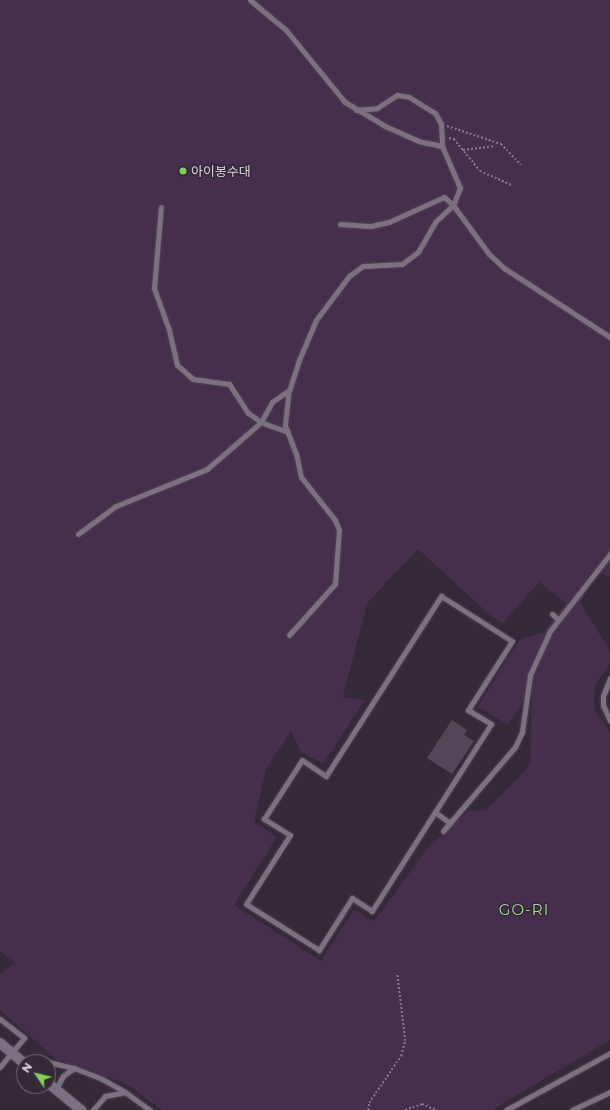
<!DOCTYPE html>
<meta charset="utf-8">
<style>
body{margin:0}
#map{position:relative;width:610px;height:1110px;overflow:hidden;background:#332937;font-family:Montserrat,"Noto Sans KR",sans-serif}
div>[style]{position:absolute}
.green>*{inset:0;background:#452f4d}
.building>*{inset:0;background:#524756}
.path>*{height:1.5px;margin-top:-0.75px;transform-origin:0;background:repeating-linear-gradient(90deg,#837b87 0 2px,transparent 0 4px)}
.roads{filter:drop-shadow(0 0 1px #4d4550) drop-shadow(0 0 1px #4d4550)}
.service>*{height:5px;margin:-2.5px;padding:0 2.5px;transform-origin:2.5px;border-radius:2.5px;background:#7d7181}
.minor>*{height:10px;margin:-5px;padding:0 5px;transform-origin:5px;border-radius:5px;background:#7d7181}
.dots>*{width:11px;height:11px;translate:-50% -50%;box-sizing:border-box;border:2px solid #332937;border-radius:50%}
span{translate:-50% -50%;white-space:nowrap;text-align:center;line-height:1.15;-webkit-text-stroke:3px #332937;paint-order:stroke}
.poi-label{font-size:13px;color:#dbd5de}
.left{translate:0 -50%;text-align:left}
.quarter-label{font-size:15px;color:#abd898;letter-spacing:1px}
.north{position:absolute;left:16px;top:1054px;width:40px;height:40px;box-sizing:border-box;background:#332937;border:1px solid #766e7a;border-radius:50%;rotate:305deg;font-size:11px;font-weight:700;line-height:16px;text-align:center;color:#dbd5de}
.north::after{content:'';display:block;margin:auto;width:14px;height:18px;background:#7dd154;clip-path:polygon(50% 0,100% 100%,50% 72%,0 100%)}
</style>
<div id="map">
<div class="green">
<i style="clip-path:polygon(evenodd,0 0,610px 0,610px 577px,598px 573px,580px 603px,610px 651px,610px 664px,595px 685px,594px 697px,595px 711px,610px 732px,610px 1040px,492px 1110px,162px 1110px,127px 1084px,56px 1059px,0 1010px,0 974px,15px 963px,0 951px,0 0,418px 549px,491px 616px,503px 623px,539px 582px,566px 603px,543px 633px,520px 639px,478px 706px,508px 725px,532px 689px,530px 765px,486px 810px,468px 811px,427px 849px,374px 921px,354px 910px,321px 961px,234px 905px,277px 837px,254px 822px,266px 769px,291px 731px,300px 751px,323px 764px,365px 700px,343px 697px,367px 603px,418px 549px)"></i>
</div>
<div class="building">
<i style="clip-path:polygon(452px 720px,467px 730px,464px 735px,474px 741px,452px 774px,427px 758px)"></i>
</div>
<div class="path">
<i style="left:447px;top:126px;width:57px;rotate:18.4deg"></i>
<i style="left:501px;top:144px;width:29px;rotate:46deg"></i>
<i style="left:449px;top:138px;width:5px;rotate:11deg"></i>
<i style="left:454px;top:139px;width:41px;rotate:50.9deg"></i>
<i style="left:480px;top:171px;width:35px;rotate:24deg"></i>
<i style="left:463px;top:150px;width:31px;rotate:-7deg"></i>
<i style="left:368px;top:1110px;width:7px;rotate:-82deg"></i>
<i style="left:369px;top:1103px;width:57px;rotate:-55.8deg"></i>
<i style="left:401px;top:1056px;width:16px;rotate:-75deg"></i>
<i style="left:405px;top:1041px;width:67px;rotate:-96.8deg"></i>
<i style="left:405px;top:1110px;width:18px;rotate:-19deg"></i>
<i style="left:422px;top:1104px;width:15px;rotate:23deg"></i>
</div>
<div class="roads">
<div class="service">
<i style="left:250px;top:0;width:47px;rotate:39.8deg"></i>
<i style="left:286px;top:30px;width:93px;rotate:50.7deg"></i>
<i style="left:345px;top:102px;width:47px;rotate:31deg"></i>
<i style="left:385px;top:126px;width:36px;rotate:24deg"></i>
<i style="left:418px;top:141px;width:25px;rotate:12deg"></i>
<i style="left:356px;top:110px;width:21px;rotate:-5deg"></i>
<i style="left:377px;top:108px;width:24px;rotate:-33deg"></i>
<i style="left:397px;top:95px;width:12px;rotate:9deg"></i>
<i style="left:409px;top:97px;width:31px;rotate:32deg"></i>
<i style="left:435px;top:113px;width:13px;rotate:61deg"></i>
<i style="left:441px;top:124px;width:22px;rotate:87deg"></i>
<i style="left:442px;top:146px;width:46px;rotate:66.8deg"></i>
<i style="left:460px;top:188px;width:18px;rotate:112deg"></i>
<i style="left:453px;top:205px;width:61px;rotate:53.7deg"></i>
<i style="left:489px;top:254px;width:21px;rotate:43deg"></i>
<i style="left:504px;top:268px;width:126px;rotate:33.1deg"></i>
<i style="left:288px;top:432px;width:29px;rotate:-160deg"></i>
<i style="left:261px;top:422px;width:23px;rotate:-61deg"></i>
<i style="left:272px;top:402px;width:21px;rotate:-35deg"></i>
<i style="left:78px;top:534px;width:47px;rotate:-36.4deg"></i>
<i style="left:116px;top:506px;width:98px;rotate:-22.1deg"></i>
<i style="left:207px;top:469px;width:72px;rotate:-41deg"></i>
<i style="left:261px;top:422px;width:16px;rotate:-145deg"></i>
<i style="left:248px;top:413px;width:35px;rotate:-123deg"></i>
<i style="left:229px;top:384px;width:36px;rotate:-172deg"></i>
<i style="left:193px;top:379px;width:21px;rotate:-139deg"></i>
<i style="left:177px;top:365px;width:36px;rotate:-103deg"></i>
<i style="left:169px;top:330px;width:45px;rotate:-109.7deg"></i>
<i style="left:154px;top:288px;width:81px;rotate:-85.1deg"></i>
<i style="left:441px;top:596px;width:84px;rotate:32.4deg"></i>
<i style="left:512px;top:641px;width:82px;rotate:122.5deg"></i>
<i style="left:468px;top:710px;width:27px;rotate:31deg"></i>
<i style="left:491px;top:724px;width:222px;rotate:122.5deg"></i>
<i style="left:372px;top:911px;width:24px;rotate:-147deg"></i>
<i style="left:352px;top:898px;width:62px;rotate:122.4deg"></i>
<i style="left:319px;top:950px;width:86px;rotate:-147.8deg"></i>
<i style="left:246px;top:904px;width:82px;rotate:-57.5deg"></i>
<i style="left:290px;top:835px;width:31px;rotate:-148deg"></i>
<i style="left:264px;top:819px;width:70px;rotate:-57.2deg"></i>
<i style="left:302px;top:760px;width:29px;rotate:34deg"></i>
<i style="left:326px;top:776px;width:214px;rotate:-57.4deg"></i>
<i style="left:552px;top:614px;width:8px;rotate:40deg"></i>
<i style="left:289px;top:635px;width:69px;rotate:-48deg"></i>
<i style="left:335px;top:584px;width:54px;rotate:-85.8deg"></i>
<i style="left:339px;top:530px;width:11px;rotate:-112deg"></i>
<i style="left:335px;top:520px;width:55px;rotate:-128.3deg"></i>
<i style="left:301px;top:477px;width:24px;rotate:-102deg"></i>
<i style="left:296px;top:454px;width:31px;rotate:-111deg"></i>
<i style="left:285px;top:425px;width:31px;rotate:-84deg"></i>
<i style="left:288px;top:394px;width:36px;rotate:-72deg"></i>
<i style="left:299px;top:360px;width:43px;rotate:-67deg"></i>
<i style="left:316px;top:320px;width:55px;rotate:-53.1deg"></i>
<i style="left:349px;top:276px;width:17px;rotate:-36deg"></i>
<i style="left:363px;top:266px;width:39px;rotate:-3deg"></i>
<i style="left:402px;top:264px;width:20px;rotate:-37deg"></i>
<i style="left:418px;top:252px;width:34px;rotate:-60deg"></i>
<i style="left:435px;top:222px;width:25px;rotate:-43deg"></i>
<i style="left:453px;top:205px;width:12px;rotate:-138deg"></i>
<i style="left:444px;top:197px;width:60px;rotate:155.6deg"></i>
<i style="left:389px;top:222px;width:19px;rotate:168deg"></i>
<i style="left:370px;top:226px;width:30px;rotate:-176deg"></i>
<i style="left:610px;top:678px;width:19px;rotate:111deg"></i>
<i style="left:603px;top:696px;width:9px;rotate:90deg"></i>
<i style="left:603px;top:705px;width:17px;rotate:66deg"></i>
<i style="left:435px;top:812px;width:19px;rotate:36deg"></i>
<i style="left:443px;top:831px;width:111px;rotate:-49.4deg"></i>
<i style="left:515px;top:747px;width:17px;rotate:-65deg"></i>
<i style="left:522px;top:732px;width:58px;rotate:-82deg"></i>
<i style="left:530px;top:675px;width:48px;rotate:-65.6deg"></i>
<i style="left:550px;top:631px;width:98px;rotate:-52.1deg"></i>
<i style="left:0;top:1019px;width:31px;rotate:38deg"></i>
<i style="left:24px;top:1038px;width:38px;rotate:130deg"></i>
<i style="left:21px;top:1059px;width:25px;rotate:7deg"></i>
<i style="left:48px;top:1062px;width:27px;rotate:13deg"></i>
<i style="left:56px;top:1089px;width:15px;rotate:-62deg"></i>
<i style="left:63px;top:1076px;width:14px;rotate:-36deg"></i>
<i style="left:74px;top:1068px;width:30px;rotate:21deg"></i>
<i style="left:102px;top:1079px;width:26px;rotate:29deg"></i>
<i style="left:93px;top:1110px;width:18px;rotate:-49deg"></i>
<i style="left:105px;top:1096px;width:20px;rotate:-11deg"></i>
<i style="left:125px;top:1092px;width:31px;rotate:36deg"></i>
<i style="left:506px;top:1110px;width:119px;rotate:-28.7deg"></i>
<i style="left:572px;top:1110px;width:42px;rotate:-25.3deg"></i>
</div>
<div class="minor">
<i style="left:0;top:1043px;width:31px;rotate:40deg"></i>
<i style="left:48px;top:1083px;width:43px;rotate:39.3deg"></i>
</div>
</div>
<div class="dots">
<i style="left:183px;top:171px;background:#7dd154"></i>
</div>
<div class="poi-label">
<span class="left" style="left:191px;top:171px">아이봉수대</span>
</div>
<div class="quarter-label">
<span style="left:524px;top:910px">GO-RI</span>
</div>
<div class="north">N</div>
</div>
